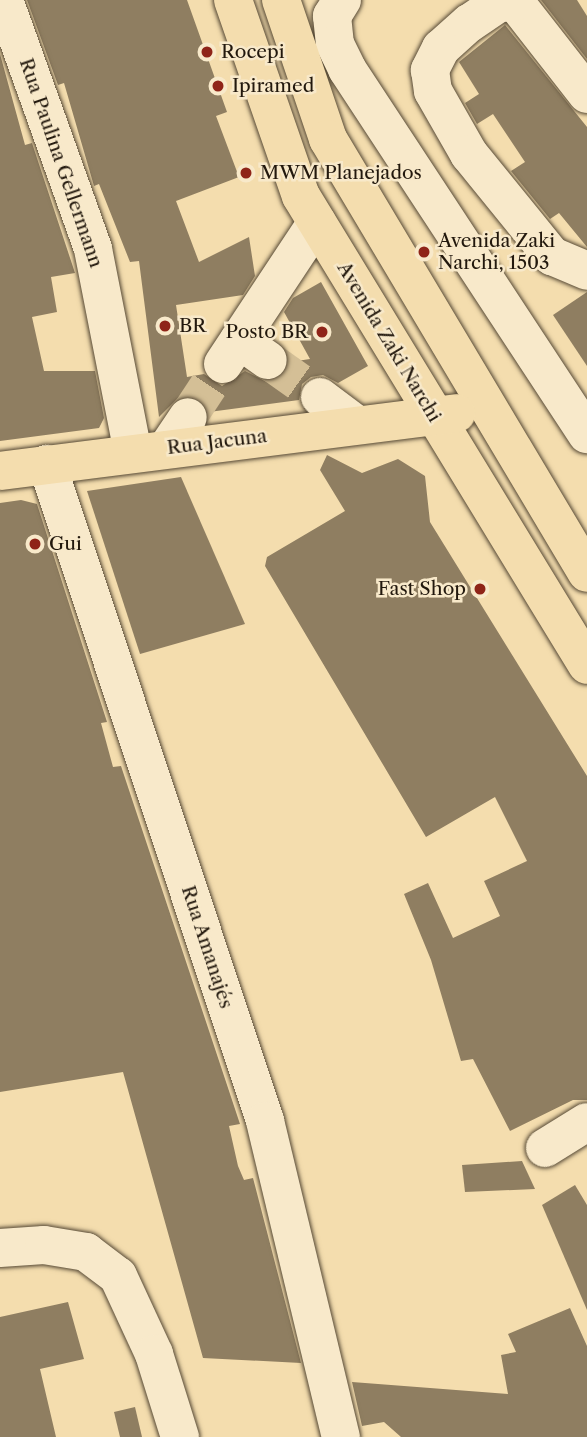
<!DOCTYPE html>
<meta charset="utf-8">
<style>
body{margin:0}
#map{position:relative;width:587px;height:1437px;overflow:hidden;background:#f4ddae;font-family:"Libre Caslon Text",serif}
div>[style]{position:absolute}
.building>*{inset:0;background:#8f7e61}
.minor-tunnel>*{height:38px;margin-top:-19px;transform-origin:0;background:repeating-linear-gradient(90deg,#d4bf96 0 38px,transparent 0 57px)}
.roads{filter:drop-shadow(0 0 2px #564935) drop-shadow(0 0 2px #564935)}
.minor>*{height:38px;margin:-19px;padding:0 19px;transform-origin:19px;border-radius:19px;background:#f8e9ca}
.major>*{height:38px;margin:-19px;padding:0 19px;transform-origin:19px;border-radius:19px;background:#f4ddae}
.dots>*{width:19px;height:19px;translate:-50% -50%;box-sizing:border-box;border:4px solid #f8e9ca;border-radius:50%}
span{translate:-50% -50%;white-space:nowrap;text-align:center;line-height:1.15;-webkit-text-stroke:5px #f8e9ca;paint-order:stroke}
.poi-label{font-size:19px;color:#22180d}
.left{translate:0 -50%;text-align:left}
.right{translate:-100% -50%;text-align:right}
.street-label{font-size:19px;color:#22180d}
</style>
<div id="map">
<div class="building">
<i style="clip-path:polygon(27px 0,187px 0,227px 112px,216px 116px,239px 177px,176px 201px,199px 262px,249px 237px,255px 276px,243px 295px,176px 305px,187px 377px,204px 374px,222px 386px,245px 371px,267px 382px,286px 373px,290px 362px,310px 359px,284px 312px,293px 298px,321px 282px,368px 366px,338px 383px,323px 375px,311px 377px,302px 384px,299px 400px,209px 412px,201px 399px,189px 395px,178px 398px,159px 417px,139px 261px,130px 262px,99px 184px,94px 186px,64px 83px,58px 85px)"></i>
<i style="clip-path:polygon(541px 0,577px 0,587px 16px,587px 59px)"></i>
<i style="clip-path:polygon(505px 25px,587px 127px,587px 247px,559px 213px,550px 219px,511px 171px,525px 162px,493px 114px,477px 124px,465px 103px,479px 94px,459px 62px)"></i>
<i style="clip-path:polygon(0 54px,25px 145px,32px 143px,75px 273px,51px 277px,57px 312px,32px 317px,44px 371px,95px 371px,104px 418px,99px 428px,0 441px)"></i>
<i style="clip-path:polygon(587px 292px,587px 366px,553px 315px)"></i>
<i style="clip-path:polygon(327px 455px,362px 473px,398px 459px,425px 476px,430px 522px,587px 776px,587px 1100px,573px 1100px,510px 1131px,473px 1059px,461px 1061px,431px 960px,404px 894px,428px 883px,453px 938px,500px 916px,484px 881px,527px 861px,495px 797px,426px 837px,265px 566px,267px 557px,345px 511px,320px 470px)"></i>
<i style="clip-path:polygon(181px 477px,245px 624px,140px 654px,87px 491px)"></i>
<i style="clip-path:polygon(21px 500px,37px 504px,107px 722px,101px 723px,113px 767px,121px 766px,240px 1124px,229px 1126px,238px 1166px,244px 1180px,253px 1178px,301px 1363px,203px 1358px,123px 1072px,0 1092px,0 503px)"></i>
<i style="clip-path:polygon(522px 1161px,535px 1189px,465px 1192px,462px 1165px)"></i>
<i style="clip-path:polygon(575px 1185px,587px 1205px,587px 1310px,542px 1205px)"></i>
<i style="clip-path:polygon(68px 1302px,84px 1359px,40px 1369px,56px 1437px,0 1437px,0 1317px)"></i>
<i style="clip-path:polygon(570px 1308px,587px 1346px,587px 1437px,401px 1437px,384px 1422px,362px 1426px,352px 1382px,508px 1394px,501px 1355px,516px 1352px,508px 1334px)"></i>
<i style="clip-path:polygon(135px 1407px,142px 1437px,120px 1437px,114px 1412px)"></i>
</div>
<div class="minor-tunnel">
<i style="left:268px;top:360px;width:64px;rotate:35.4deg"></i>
<i style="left:188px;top:417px;width:64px;rotate:-56.6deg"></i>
</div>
<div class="roads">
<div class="minor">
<i style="left:4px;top:0;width:264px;rotate:70.3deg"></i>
<i style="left:93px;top:249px;width:208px;rotate:78.9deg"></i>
<i style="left:342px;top:0;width:19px;rotate:122deg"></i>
<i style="left:332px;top:16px;width:28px;rotate:84deg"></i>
<i style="left:335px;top:44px;width:28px;rotate:64deg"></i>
<i style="left:347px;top:69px;width:437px;rotate:56.7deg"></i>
<i style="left:587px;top:94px;width:117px;rotate:-128deg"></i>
<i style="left:515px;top:2px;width:16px;rotate:176deg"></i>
<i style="left:499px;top:3px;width:36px;rotate:146deg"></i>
<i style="left:469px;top:23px;width:38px;rotate:138deg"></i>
<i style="left:441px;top:48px;width:25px;rotate:117deg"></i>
<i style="left:430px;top:70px;width:21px;rotate:82deg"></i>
<i style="left:433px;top:91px;width:73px;rotate:60.3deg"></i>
<i style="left:469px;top:154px;width:132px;rotate:50.9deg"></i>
<i style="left:552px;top:256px;width:38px;rotate:23deg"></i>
<i style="left:239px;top:340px;width:35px;rotate:35deg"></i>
<i style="left:223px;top:364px;width:170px;rotate:-56.5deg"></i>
<i style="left:320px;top:397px;width:45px;rotate:36.9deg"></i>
<i style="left:167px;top:448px;width:37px;rotate:-56deg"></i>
<i style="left:47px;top:464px;width:692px;rotate:71.64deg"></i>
<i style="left:265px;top:1121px;width:325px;rotate:76.5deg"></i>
<i style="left:545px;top:1148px;width:49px;rotate:-31.8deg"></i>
<i style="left:0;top:1248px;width:44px;rotate:-3.9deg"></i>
<i style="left:44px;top:1245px;width:43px;rotate:9.5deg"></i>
<i style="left:86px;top:1252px;width:40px;rotate:37deg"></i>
<i style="left:118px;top:1276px;width:86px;rotate:65.2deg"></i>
<i style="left:154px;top:1354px;width:87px;rotate:72.6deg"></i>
</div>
<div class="major">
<i style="left:233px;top:0;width:207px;rotate:70.9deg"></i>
<i style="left:301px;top:196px;width:549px;rotate:58.62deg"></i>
<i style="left:281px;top:0;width:147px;rotate:71.3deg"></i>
<i style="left:328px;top:139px;width:505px;rotate:59.17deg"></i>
<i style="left:0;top:471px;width:460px;rotate:-7.2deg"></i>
</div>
</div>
<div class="dots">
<i style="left:207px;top:52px;background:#8f2418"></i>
<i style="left:218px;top:86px;background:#8f2418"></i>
<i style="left:246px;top:173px;background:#8f2418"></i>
<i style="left:424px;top:252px;background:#8f2418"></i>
<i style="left:165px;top:326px;background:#8f2418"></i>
<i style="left:322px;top:332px;background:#8f2418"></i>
<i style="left:35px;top:544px;background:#8f2418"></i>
<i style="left:480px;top:589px;background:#8f2418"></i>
</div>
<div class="poi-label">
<span class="left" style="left:221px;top:52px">Rocepi</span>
<span class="left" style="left:232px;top:86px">Ipiramed</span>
<span class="left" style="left:260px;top:173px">MWM Planejados</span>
<span class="left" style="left:438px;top:252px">Avenida Zaki<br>Narchi, 1503</span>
<span class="left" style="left:179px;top:326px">BR</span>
<span class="right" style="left:308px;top:332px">Posto BR</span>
<span class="left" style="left:49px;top:544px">Gui</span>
<span class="right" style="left:466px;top:589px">Fast Shop</span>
</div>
<div class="street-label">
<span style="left:61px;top:163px;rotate:71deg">Rua Paulina Gellermann</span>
<span style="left:389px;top:342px;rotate:59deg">Avenida Zaki Narchi</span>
<span style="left:217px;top:442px;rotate:-7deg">Rua Jacuna</span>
<span style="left:207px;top:947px;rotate:72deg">Rua Amanajés</span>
</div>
</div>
